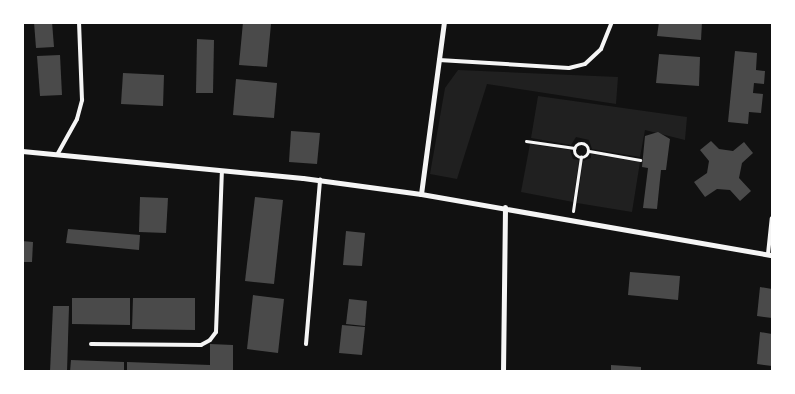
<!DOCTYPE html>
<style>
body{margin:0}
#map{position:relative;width:795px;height:394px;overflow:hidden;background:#111;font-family:Lato,sans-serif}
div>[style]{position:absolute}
.green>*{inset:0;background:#202020}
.building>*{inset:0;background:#4a4a4a}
.path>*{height:3px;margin:-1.5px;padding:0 1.5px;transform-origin:1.5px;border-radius:1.5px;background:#f5f5f5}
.path>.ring{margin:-1.5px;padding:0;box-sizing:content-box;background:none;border:3px solid #f5f5f5;border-radius:50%}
.service>*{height:4px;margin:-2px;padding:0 2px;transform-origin:2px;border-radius:2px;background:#f5f5f5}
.minor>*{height:5px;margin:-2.5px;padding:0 2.5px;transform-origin:2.5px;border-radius:2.5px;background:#f5f5f5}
span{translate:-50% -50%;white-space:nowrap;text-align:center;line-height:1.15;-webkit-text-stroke:5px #fff;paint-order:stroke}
.frame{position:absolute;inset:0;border:24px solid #fff;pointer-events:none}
</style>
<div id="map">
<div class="green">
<i style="clip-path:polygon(458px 70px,618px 77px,616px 104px,487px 84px,457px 179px,430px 174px,445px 88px)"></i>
<i style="clip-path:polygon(538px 96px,687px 117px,685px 140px,645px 130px,640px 157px,592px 149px,589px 140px,576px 137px,571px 145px,531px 138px)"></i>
<i style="clip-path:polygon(530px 144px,570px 150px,573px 159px,579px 160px,573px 202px,521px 192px)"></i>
<i style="clip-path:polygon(591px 154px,640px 162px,632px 212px,577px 203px,583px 161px,591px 158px)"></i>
</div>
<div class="building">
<i style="clip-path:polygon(34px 22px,52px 22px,54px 47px,36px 48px)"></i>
<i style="clip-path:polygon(243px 22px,271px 24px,267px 67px,239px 65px)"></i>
<i style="clip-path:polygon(659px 22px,702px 22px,701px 40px,657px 36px)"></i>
<i style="clip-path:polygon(197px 39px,214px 40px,213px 93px,196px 93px)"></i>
<i style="clip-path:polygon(735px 51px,757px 53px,756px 70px,765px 71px,764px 84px,754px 83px,753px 93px,763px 94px,761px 113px,749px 112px,748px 124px,728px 122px)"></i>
<i style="clip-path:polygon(659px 54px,700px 57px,699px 86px,656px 83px)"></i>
<i style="clip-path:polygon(60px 55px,62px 95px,40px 96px,37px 56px)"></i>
<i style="clip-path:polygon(123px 73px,164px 75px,163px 106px,121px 104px)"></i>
<i style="clip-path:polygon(236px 79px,277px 83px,274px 118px,233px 115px)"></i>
<i style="clip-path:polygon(291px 131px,320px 133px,317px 164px,289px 162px)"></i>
<i style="clip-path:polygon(658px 132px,670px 139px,666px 170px,661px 170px,657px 209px,643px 208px,648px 168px,642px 167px,645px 136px)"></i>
<i style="clip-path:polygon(711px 141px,719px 149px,733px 151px,744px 142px,753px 153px,742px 163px,739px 178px,751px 191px,740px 201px,730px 190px,717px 189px,705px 197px,694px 182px,707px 173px,709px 161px,700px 150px)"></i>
<i style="clip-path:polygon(140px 197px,168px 198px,166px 233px,139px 232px)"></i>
<i style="clip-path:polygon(255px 197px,283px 200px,274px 284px,245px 281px)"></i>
<i style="clip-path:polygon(68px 229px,140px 235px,139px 250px,66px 243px)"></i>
<i style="clip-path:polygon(346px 231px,365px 233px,362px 266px,343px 265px)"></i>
<i style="clip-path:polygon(22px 241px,33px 242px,32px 262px,22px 262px)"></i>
<i style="clip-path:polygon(630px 272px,680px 276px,678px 300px,628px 295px)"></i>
<i style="clip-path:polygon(760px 287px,772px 289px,772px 318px,757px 316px)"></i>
<i style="clip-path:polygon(253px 295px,284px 299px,278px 353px,247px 349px)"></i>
<i style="clip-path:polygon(72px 298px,130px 298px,130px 325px,72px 324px)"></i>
<i style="clip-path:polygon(133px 298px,195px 298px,195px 330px,132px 329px)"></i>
<i style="clip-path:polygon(349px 299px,367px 301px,365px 326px,346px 324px)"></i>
<i style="clip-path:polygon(53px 306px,69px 306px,67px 372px,50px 372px)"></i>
<i style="clip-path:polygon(342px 325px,365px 327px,362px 355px,339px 353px)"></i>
<i style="clip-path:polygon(760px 332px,772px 334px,772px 366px,757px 364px)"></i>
<i style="clip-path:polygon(210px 344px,233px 345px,233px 372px,127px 372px,127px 362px,210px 365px)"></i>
<i style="clip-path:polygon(71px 360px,124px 362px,124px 372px,70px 372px)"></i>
<i style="clip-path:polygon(611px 365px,641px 367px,641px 372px,611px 372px)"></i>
</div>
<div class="path">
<i style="left:526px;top:141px;width:49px;rotate:8.3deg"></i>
<i class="ring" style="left:574px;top:143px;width:11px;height:11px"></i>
<i style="left:589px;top:151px;width:52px;rotate:10deg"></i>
<i style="left:573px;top:211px;width:55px;rotate:-81.6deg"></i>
</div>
<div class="service">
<i style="left:439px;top:60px;width:130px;rotate:3.5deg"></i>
<i style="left:569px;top:68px;width:16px;rotate:-14deg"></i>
<i style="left:585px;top:64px;width:22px;rotate:-43deg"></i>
<i style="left:601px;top:49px;width:29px;rotate:-68deg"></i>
<i style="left:57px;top:155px;width:41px;rotate:-60.9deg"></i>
<i style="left:77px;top:119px;width:20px;rotate:-75deg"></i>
<i style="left:82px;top:100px;width:78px;rotate:-92.2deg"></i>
<i style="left:768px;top:254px;width:36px;rotate:-84deg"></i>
<i style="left:91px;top:344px;width:110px;rotate:0.5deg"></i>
<i style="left:201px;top:345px;width:10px;rotate:-29deg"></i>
<i style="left:210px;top:340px;width:10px;rotate:-53deg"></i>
<i style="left:216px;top:332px;width:160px;rotate:-87.9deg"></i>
<i style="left:306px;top:344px;width:165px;rotate:-85.1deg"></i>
</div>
<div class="minor">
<i style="left:22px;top:151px;width:282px;rotate:5.5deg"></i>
<i style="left:303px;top:178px;width:119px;rotate:7.7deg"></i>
<i style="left:421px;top:194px;width:356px;rotate:9.9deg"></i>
<i style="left:421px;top:194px;width:174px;rotate:-82.4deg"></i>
<i style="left:503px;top:372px;width:165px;rotate:-89.3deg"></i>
</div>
<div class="frame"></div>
</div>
